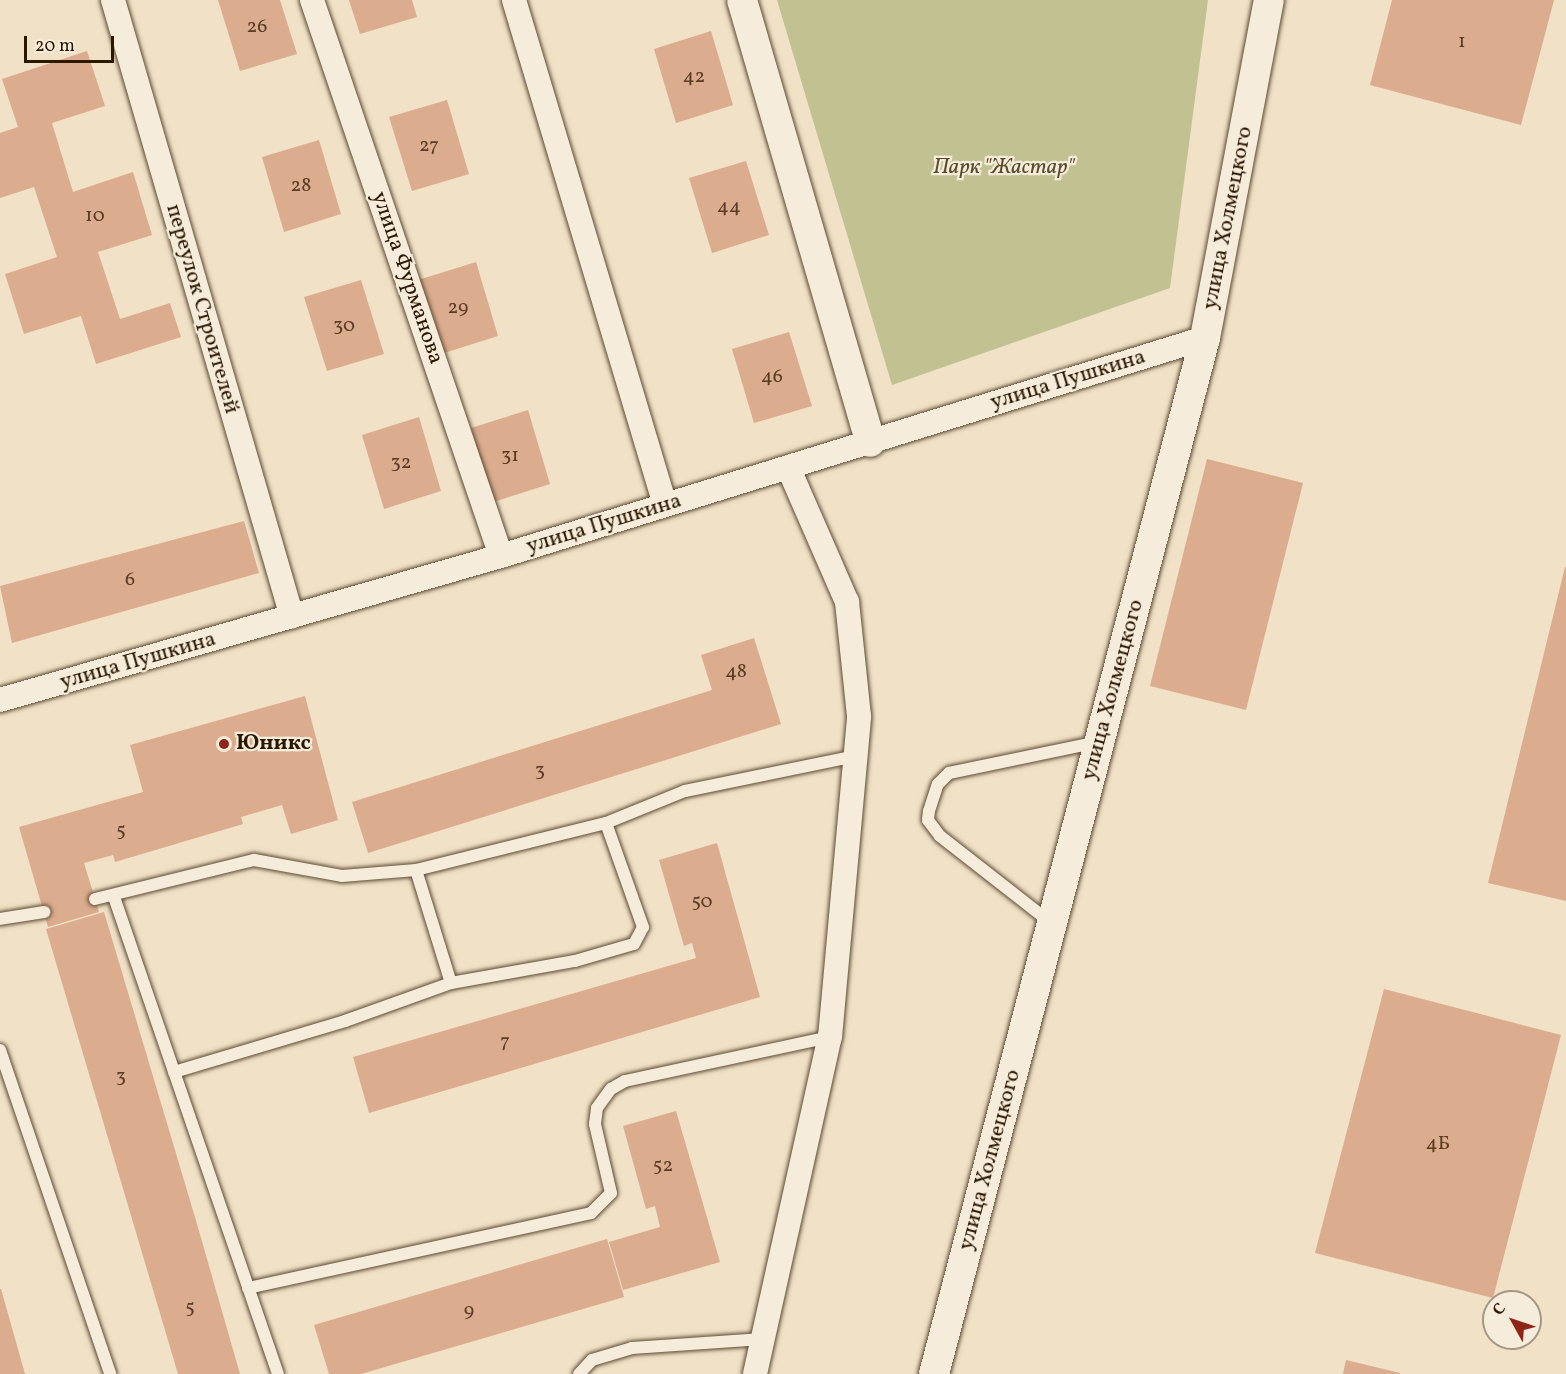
<!DOCTYPE html>
<meta charset="utf-8">
<style>
body{margin:0}
#map{position:relative;width:1566px;height:1374px;overflow:hidden;background:#f0e1c7;font-family:Vollkorn,serif}
div>[style]{position:absolute}
.green>*{inset:0;background:#c1c191}
.building>*{inset:0;background:#dbac8e}
.roads{filter:drop-shadow(0 0 2px #5d4a32) drop-shadow(0 0 2px #5d4a32)}
.service>*{height:12px;margin:-6px;padding:0 6px;transform-origin:6px;border-radius:6px;background:#f5ecdb}
.minor>*{height:24px;margin:-12px;padding:0 12px;transform-origin:12px;border-radius:12px;background:#f5ecdb}
.tertiary>*{height:30px;margin:-15px;padding:0 15px;transform-origin:15px;border-radius:15px;background:#f5ecdb}
.dots>*{width:16px;height:16px;translate:-50% -50%;box-sizing:border-box;border:3px solid #f5ecdb;border-radius:50%}
span{translate:-50% -50%;white-space:nowrap;text-align:center;line-height:1.15;-webkit-text-stroke:4.5px #f5ecdb;paint-order:stroke}
.number-label{font-size:20px;color:#583d24}
.number-label span{-webkit-text-stroke-width:0}
.park-label{font-size:22px;color:#594b2c;font-style:italic}
.street-label{font-size:22px;color:#2c1800}
.poi-label{font-size:22px;color:#2c1800;font-weight:700}
.left{translate:0 -50%;text-align:left}
.north{position:absolute;left:1482px;top:1290px;width:60px;height:60px;box-sizing:border-box;background:#f5ecdb;border:2px solid #a59783;border-radius:50%;rotate:310deg;font-size:16px;font-weight:700;line-height:24px;text-align:center;color:#2c1800}
.north::after{content:'';display:block;margin:auto;width:21px;height:27px;background:#8f2418;clip-path:polygon(50% 0,100% 100%,50% 72%,0 100%)}
.scale{position:absolute;left:24px;top:36px;width:90px;height:27px;box-sizing:border-box;border:3px solid #2c1800;border-top:0;padding-left:8px;font-size:18px;line-height:21px;white-space:nowrap;color:#2c1800;-webkit-text-stroke:4px #f5ecdb;paint-order:stroke}
</style>
<div id="map">
<div class="green">
<i style="clip-path:polygon(777px 0,1208px 0,1170px 288px,892px 385px)"></i>
</div>
<div class="building">
<i style="clip-path:polygon(218px 0,280px 0,297px 54px,240px 71px)"></i>
<i style="clip-path:polygon(349px 0,412px 0,417px 17px,360px 34px)"></i>
<i style="clip-path:polygon(1392px 0,1554px 0,1521px 125px,1370px 85px)"></i>
<i style="clip-path:polygon(711px 31px,733px 105px,676px 123px,654px 49px)"></i>
<i style="clip-path:polygon(87px 51px,105px 106px,52px 123px,73px 192px,133px 172px,152px 235px,98px 252px,120px 319px,170px 303px,181px 337px,96px 364px,81px 316px,24px 334px,5px 274px,57px 257px,34px 187px,0 198px,0 133px,18px 127px,2px 79px)"></i>
<i style="clip-path:polygon(447px 100px,469px 174px,412px 191px,389px 117px)"></i>
<i style="clip-path:polygon(319px 140px,341px 214px,284px 232px,262px 157px)"></i>
<i style="clip-path:polygon(746px 161px,769px 235px,712px 253px,689px 178px)"></i>
<i style="clip-path:polygon(476px 262px,498px 336px,441px 354px,418px 280px)"></i>
<i style="clip-path:polygon(361px 280px,384px 354px,327px 371px,304px 297px)"></i>
<i style="clip-path:polygon(789px 332px,812px 406px,754px 423px,732px 349px)"></i>
<i style="clip-path:polygon(528px 410px,550px 484px,493px 502px,471px 428px)"></i>
<i style="clip-path:polygon(419px 417px,441px 491px,384px 509px,362px 435px)"></i>
<i style="clip-path:polygon(1207px 459px,1303px 483px,1246px 710px,1150px 686px)"></i>
<i style="clip-path:polygon(244px 521px,259px 573px,12px 643px,0 586px)"></i>
<i style="clip-path:polygon(1565px 567px,1566px 567px,1566px 901px,1488px 883px)"></i>
<i style="clip-path:polygon(754px 638px,781px 724px,368px 853px,352px 802px,712px 690px,701px 655px)"></i>
<i style="clip-path:polygon(305px 696px,338px 820px,291px 834px,282px 805px,241px 817px,243px 824px,115px 862px,113px 855px,84px 863px,99px 912px,48px 927px,19px 827px,143px 792px,130px 745px)"></i>
<i style="clip-path:polygon(717px 843px,760px 997px,369px 1113px,353px 1057px,696px 958px,692px 943px,684px 946px,659px 860px)"></i>
<i style="clip-path:polygon(104px 912px,197px 1224px,240px 1374px,178px 1374px,46px 929px)"></i>
<i style="clip-path:polygon(1384px 989px,1561px 1035px,1493px 1298px,1315px 1253px)"></i>
<i style="clip-path:polygon(676px 1111px,720px 1262px,623px 1290px,609px 1242px,660px 1227px,655px 1206px,646px 1209px,623px 1126px)"></i>
<i style="clip-path:polygon(607px 1239px,624px 1297px,361px 1374px,329px 1374px,314px 1325px)"></i>
<i style="clip-path:polygon(0 1289px,1px 1289px,25px 1374px,0 1374px)"></i>
<i style="clip-path:polygon(1346px 1360px,1400px 1373px,1400px 1374px,1343px 1374px)"></i>
</div>
<div class="roads">
<div class="service">
<i style="left:416px;top:870px;width:118px;rotate:72.8deg"></i>
<i style="left:114px;top:897px;width:504px;rotate:71.03deg"></i>
<i style="left:95px;top:899px;width:164px;rotate:-13.8deg"></i>
<i style="left:254px;top:860px;width:89px;rotate:10.3deg"></i>
<i style="left:342px;top:876px;width:74px;rotate:-4.6deg"></i>
<i style="left:416px;top:870px;width:196px;rotate:-13.9deg"></i>
<i style="left:606px;top:823px;width:85px;rotate:-22.1deg"></i>
<i style="left:685px;top:791px;width:175px;rotate:-11.6deg"></i>
<i style="left:0;top:919px;width:45px;rotate:-9deg"></i>
<i style="left:1050px;top:922px;width:140px;rotate:-142deg"></i>
<i style="left:940px;top:836px;width:20px;rotate:-127deg"></i>
<i style="left:928px;top:820px;width:9px;rotate:-84deg"></i>
<i style="left:929px;top:811px;width:28px;rotate:-72deg"></i>
<i style="left:938px;top:784px;width:16px;rotate:-45deg"></i>
<i style="left:949px;top:773px;width:153px;rotate:-11.7deg"></i>
<i style="left:0;top:1050px;width:342px;rotate:71.2deg"></i>
<i style="left:174px;top:1072px;width:178px;rotate:-16.6deg"></i>
<i style="left:345px;top:1021px;width:113px;rotate:-19.7deg"></i>
<i style="left:451px;top:983px;width:126px;rotate:-10.1deg"></i>
<i style="left:575px;top:961px;width:61px;rotate:-16.1deg"></i>
<i style="left:634px;top:944px;width:19px;rotate:-62deg"></i>
<i style="left:643px;top:927px;width:110px;rotate:-109.6deg"></i>
<i style="left:248px;top:1288px;width:351px;rotate:-12.3deg"></i>
<i style="left:591px;top:1213px;width:28px;rotate:-45deg"></i>
<i style="left:611px;top:1193px;width:71px;rotate:-103.1deg"></i>
<i style="left:595px;top:1124px;width:16px;rotate:-83deg"></i>
<i style="left:597px;top:1108px;width:24px;rotate:-54deg"></i>
<i style="left:611px;top:1089px;width:16px;rotate:-30deg"></i>
<i style="left:625px;top:1081px;width:210px;rotate:-12.1deg"></i>
<i style="left:579px;top:1374px;width:19px;rotate:-47deg"></i>
<i style="left:592px;top:1360px;width:42px;rotate:-16.7deg"></i>
<i style="left:632px;top:1348px;width:131px;rotate:-3.9deg"></i>
</div>
<div class="minor">
<i style="left:113px;top:0;width:642px;rotate:73.82deg"></i>
<i style="left:312px;top:0;width:587px;rotate:71.23deg"></i>
<i style="left:514px;top:0;width:527px;rotate:73.35deg"></i>
<i style="left:0;top:700px;width:521px;rotate:-16.04deg"></i>
<i style="left:501px;top:556px;width:737px;rotate:-17.21deg"></i>
<i style="left:755px;top:1374px;width:345px;rotate:-77.5deg"></i>
<i style="left:830px;top:1037px;width:322px;rotate:-84.8deg"></i>
<i style="left:859px;top:716px;width:115px;rotate:-96deg"></i>
<i style="left:847px;top:602px;width:147px;rotate:-113.6deg"></i>
</div>
<div class="tertiary">
<i style="left:742px;top:0;width:460px;rotate:73.8deg"></i>
<i style="left:934px;top:1374px;width:1071px;rotate:-75.34deg"></i>
<i style="left:1205px;top:338px;width:344px;rotate:-79.3deg"></i>
</div>
</div>
<div class="dots">
<i style="left:224px;top:744px;background:#8f2418"></i>
</div>
<div class="number-label">
<span style="left:257px;top:27px">26</span>
<span style="left:1462px;top:42px">1</span>
<span style="left:694px;top:77px">42</span>
<span style="left:429px;top:146px">27</span>
<span style="left:301px;top:186px">28</span>
<span style="left:729px;top:207px">44</span>
<span style="left:95px;top:216px">10</span>
<span style="left:458px;top:308px">29</span>
<span style="left:344px;top:326px">30</span>
<span style="left:772px;top:377px">46</span>
<span style="left:510px;top:456px">31</span>
<span style="left:401px;top:463px">32</span>
<span style="left:130px;top:580px">6</span>
<span style="left:736px;top:672px">48</span>
<span style="left:540px;top:771px">3</span>
<span style="left:121px;top:831px">5</span>
<span style="left:702px;top:902px">50</span>
<span style="left:505px;top:1042px">7</span>
<span style="left:121px;top:1077px">3</span>
<span style="left:1438px;top:1144px">4Б</span>
<span style="left:663px;top:1166px">52</span>
<span style="left:190px;top:1308px">5</span>
<span style="left:469px;top:1311px">9</span>
</div>
<div class="park-label">
<span style="left:1004px;top:168px">Парк "Жастар"</span>
</div>
<div class="street-label">
<span style="left:1228px;top:218px;rotate:-79deg">улица Холмецкого</span>
<span style="left:407px;top:278px;rotate:71deg">улица Фурманова</span>
<span style="left:202px;top:309px;rotate:74deg">переулок Строителей</span>
<span style="left:1068px;top:380px;rotate:-17deg">улица Пушкина</span>
<span style="left:604px;top:524px;rotate:-17deg">улица Пушкина</span>
<span style="left:138px;top:661px;rotate:-16deg">улица Пушкина</span>
<span style="left:1113px;top:690px;rotate:-75deg">улица Холмецкого</span>
<span style="left:990px;top:1160px;rotate:-75deg">улица Холмецкого</span>
</div>
<div class="poi-label">
<span class="left" style="left:236px;top:744px">Юникс</span>
</div>
<div class="north">С</div>
<div class="scale">20 m</div>
</div>
